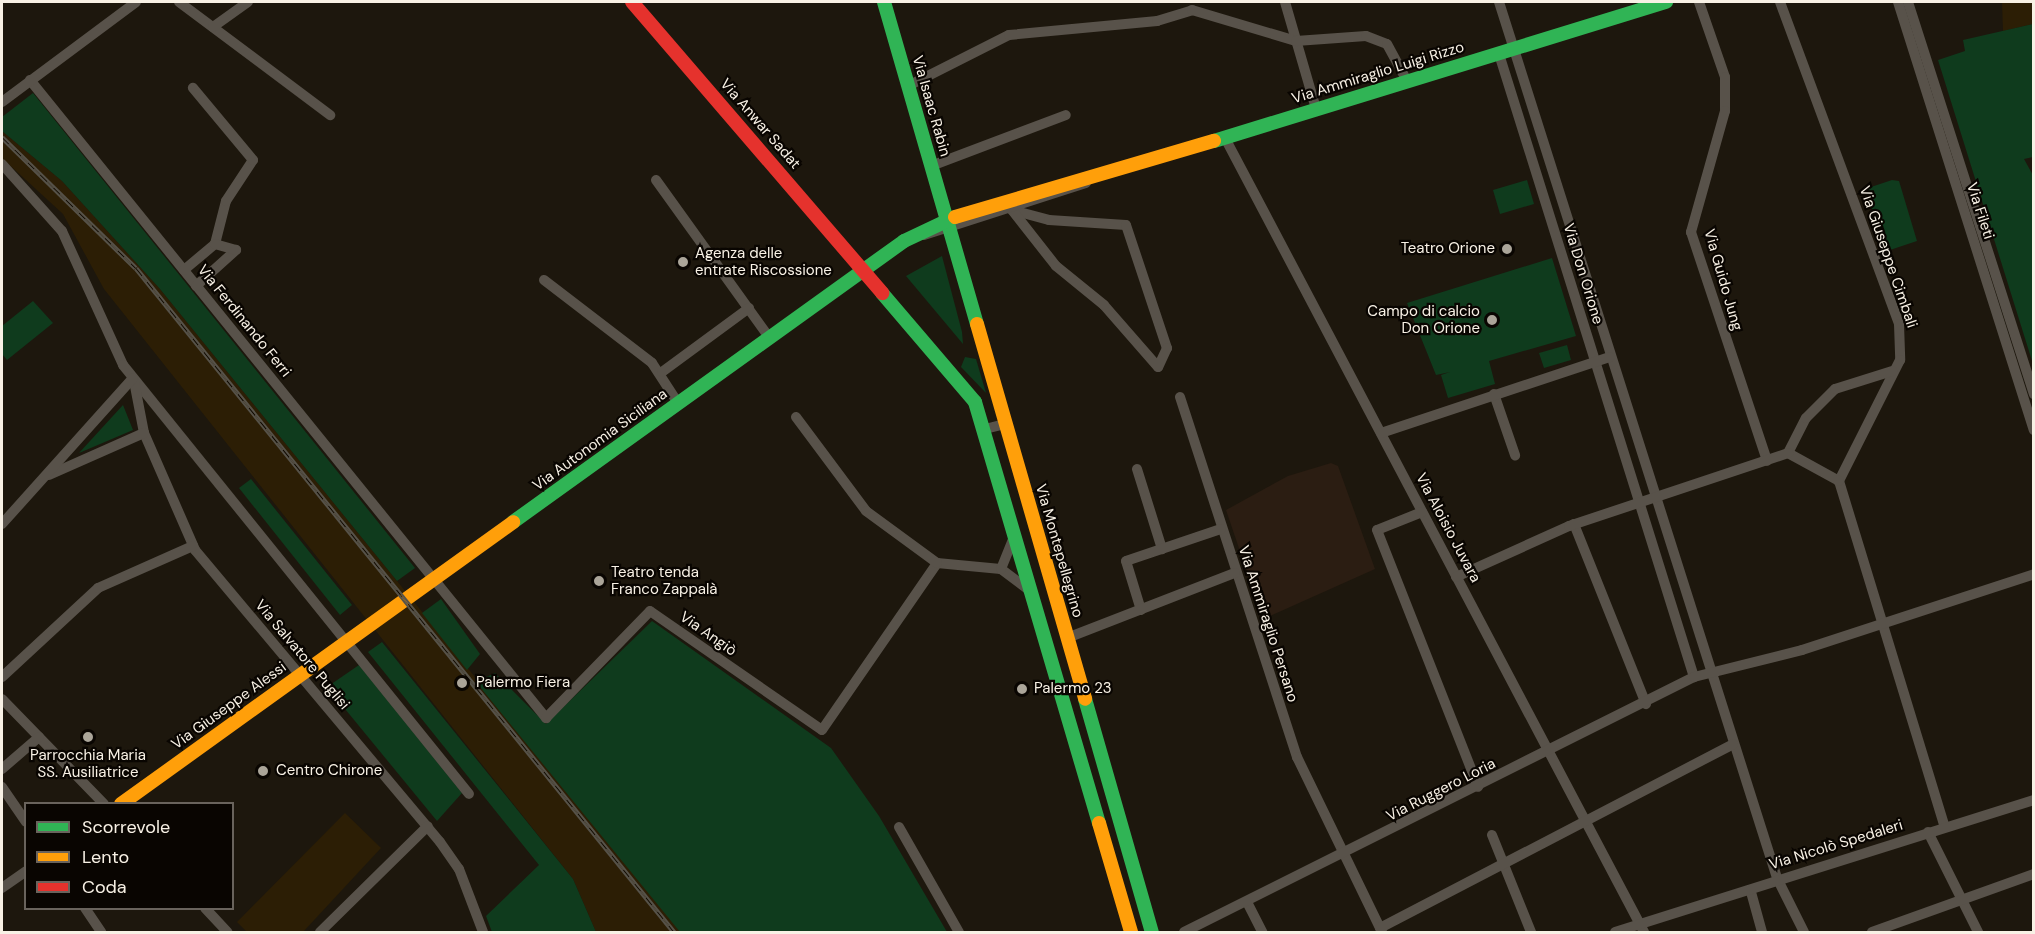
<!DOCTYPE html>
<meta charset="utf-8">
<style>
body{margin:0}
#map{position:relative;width:2035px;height:934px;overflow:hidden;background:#1d170d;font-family:"DM Sans",sans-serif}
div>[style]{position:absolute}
.commercial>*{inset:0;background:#2b1d12}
.built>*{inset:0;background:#2c1e05}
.green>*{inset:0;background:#0f3b1d}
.street>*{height:10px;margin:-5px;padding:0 5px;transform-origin:5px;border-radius:5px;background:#58524a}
.fast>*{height:14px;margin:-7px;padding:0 7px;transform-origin:7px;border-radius:7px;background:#30b455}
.slow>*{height:14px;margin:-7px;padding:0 7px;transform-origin:7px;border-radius:7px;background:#ff9f0a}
.jam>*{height:14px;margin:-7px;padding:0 7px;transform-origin:7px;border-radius:7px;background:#e5322d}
.rail>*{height:5px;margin-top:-2.5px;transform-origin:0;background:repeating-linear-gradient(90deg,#090501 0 9px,#565249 0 18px);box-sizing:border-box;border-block:2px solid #565249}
.dots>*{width:16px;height:16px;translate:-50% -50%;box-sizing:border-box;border:3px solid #090501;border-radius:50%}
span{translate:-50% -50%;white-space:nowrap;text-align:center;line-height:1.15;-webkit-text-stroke:4.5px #090501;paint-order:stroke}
.street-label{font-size:15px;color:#f8f1e5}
.poi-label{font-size:15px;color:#f8f1e5}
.right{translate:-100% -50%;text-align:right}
.left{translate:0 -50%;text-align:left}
.frame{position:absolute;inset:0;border:3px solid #f8f1e5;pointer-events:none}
.legend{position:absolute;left:24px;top:802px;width:210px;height:108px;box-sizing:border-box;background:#090501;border:2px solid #69635c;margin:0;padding:8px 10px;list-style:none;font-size:18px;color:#f8f1e5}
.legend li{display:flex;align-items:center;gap:12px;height:30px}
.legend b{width:30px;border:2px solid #69635c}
</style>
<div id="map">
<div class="commercial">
<i style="clip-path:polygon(1331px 463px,1338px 466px,1375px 569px,1263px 619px,1226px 510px,1288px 476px)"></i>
</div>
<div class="built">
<i style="clip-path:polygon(2002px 2px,2033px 2px,2033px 24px,2003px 31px)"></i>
<i style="clip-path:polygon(2px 131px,62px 181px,160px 289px,682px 932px,596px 932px,573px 879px,104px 289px,63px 214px,2px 158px)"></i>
<i style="clip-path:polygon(345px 813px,381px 848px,303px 932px,247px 932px,237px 922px)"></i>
</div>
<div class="green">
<i style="clip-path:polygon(2033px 24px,2033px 157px,2024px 159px,2034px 177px,2033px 364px,1938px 60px,1965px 51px,1963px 40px)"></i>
<i style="clip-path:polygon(33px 93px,415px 568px,397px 581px,160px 289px,62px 181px,2px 131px,2px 117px)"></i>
<i style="clip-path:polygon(1527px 180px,1534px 204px,1500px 214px,1493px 190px)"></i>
<i style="clip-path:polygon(1892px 180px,1899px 181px,1917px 241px,1887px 251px,1865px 189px)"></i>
<i style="clip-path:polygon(942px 256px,962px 332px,963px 344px,906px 276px)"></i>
<i style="clip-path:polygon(1552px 258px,1576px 336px,1489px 361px,1495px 384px,1448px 398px,1441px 375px,1450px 372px,1436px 375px,1407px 303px)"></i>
<i style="clip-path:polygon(33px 301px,53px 323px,7px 360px,2px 354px,2px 326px)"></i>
<i style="clip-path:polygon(1567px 345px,1571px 360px,1544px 368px,1539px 353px)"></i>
<i style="clip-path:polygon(965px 357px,976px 359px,986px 393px,961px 367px)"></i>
<i style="clip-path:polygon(123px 405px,133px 430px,79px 453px)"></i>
<i style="clip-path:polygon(251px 479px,352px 605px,340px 615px,239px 488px)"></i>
<i style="clip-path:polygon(441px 599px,480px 654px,467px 670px,422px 613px)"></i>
<i style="clip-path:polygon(652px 621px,831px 748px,879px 816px,947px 932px,680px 932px,476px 682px,495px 673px,546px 724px)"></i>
<i style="clip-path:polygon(382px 642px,573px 879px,596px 932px,492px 932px,486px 916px,539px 865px,368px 652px)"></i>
<i style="clip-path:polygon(359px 665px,462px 793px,437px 821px,327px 687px)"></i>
</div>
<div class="street">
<i style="left:179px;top:2px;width:189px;rotate:36.8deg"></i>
<i style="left:1285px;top:2px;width:111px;rotate:73.8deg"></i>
<i style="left:1499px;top:2px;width:919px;rotate:72.39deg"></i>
<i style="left:1777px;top:878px;width:60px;rotate:63.4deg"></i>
<i style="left:1699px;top:2px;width:79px;rotate:70.9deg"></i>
<i style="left:1725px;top:77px;width:34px;rotate:90deg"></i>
<i style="left:1725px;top:111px;width:126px;rotate:105.7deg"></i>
<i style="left:1691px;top:232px;width:241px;rotate:71.6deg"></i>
<i style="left:1780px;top:2px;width:343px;rotate:69.7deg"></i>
<i style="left:1899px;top:324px;width:36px;rotate:88deg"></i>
<i style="left:1900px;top:360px;width:136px;rotate:116.8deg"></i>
<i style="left:1839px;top:481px;width:362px;rotate:73deg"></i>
<i style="left:1898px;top:2px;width:449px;rotate:72.4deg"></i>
<i style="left:1908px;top:2px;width:412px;rotate:72.2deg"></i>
<i style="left:213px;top:27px;width:43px;rotate:-35.5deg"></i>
<i style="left:1499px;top:54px;width:653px;rotate:72.62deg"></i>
<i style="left:30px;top:80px;width:821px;rotate:51.03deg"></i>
<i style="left:546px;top:718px;width:149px;rotate:-45.8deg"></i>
<i style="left:650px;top:611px;width:209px;rotate:34.7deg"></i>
<i style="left:822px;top:730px;width:203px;rotate:-55.4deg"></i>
<i style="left:937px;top:563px;width:64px;rotate:5.4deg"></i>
<i style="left:908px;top:86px;width:113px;rotate:-26.8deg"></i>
<i style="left:1009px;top:35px;width:149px;rotate:-5.4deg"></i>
<i style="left:1157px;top:21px;width:37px;rotate:-17deg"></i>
<i style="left:1192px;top:10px;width:109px;rotate:16.6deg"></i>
<i style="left:1296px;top:41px;width:70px;rotate:-4.1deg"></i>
<i style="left:1366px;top:36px;width:22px;rotate:21deg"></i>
<i style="left:1387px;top:44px;width:42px;rotate:61.6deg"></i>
<i style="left:2px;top:102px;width:167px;rotate:-36.7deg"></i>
<i style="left:1225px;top:138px;width:898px;rotate:62.18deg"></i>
<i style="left:2px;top:164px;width:90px;rotate:48.2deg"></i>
<i style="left:62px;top:231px;width:147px;rotate:65.5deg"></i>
<i style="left:123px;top:365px;width:551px;rotate:51.11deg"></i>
<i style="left:931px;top:166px;width:144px;rotate:-20.7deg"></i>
<i style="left:656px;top:180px;width:193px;rotate:54.3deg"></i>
<i style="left:1012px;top:210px;width:38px;rotate:15deg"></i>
<i style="left:1049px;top:220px;width:77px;rotate:3.7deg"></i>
<i style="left:1126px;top:225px;width:130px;rotate:71.6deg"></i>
<i style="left:1167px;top:348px;width:21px;rotate:115deg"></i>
<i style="left:1158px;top:367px;width:82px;rotate:-131.1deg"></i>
<i style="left:1104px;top:305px;width:62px;rotate:-140.9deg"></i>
<i style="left:1056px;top:266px;width:71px;rotate:-128.2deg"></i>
<i style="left:924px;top:235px;width:170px;rotate:-17.8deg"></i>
<i style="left:184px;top:270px;width:40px;rotate:-40deg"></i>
<i style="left:215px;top:244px;width:44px;rotate:-75.7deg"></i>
<i style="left:226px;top:201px;width:49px;rotate:-56.6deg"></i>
<i style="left:253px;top:160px;width:94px;rotate:-129.8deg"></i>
<i style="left:544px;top:280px;width:136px;rotate:37.5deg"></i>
<i style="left:652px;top:363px;width:48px;rotate:57deg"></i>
<i style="left:196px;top:286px;width:54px;rotate:-42deg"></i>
<i style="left:236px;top:250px;width:22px;rotate:-164deg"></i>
<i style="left:662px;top:372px;width:108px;rotate:-36.3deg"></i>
<i style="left:134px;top:381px;width:53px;rotate:79.1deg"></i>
<i style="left:144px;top:433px;width:128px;rotate:66.4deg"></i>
<i style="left:195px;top:550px;width:381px;rotate:50deg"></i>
<i style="left:440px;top:842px;width:33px;rotate:55deg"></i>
<i style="left:459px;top:869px;width:67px;rotate:69.1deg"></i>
<i style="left:1494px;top:394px;width:65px;rotate:71deg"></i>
<i style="left:1180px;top:397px;width:379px;rotate:72deg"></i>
<i style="left:1297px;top:757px;width:195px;rotate:64.1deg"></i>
<i style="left:796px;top:417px;width:117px;rotate:53.3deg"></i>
<i style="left:866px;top:511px;width:88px;rotate:36.2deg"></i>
<i style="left:985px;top:429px;width:21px;rotate:-14deg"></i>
<i style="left:1381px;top:433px;width:241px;rotate:-18.4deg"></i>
<i style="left:1788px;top:453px;width:39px;rotate:-63deg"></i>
<i style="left:1806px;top:418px;width:41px;rotate:-45deg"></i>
<i style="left:1835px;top:389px;width:60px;rotate:-17.5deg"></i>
<i style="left:1788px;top:453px;width:58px;rotate:28.8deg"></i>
<i style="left:1137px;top:469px;width:84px;rotate:72.6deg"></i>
<i style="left:49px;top:475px;width:104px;rotate:-23.9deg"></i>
<i style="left:1422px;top:512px;width:48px;rotate:158.2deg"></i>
<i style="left:1377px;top:530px;width:276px;rotate:68.5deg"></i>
<i style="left:2px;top:524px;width:196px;rotate:-48.1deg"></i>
<i style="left:1574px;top:524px;width:194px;rotate:68.2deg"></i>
<i style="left:1001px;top:569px;width:39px;rotate:37deg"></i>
<i style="left:1001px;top:569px;width:35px;rotate:-68deg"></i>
<i style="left:1456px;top:577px;width:124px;rotate:-24.3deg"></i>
<i style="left:1569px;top:526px;width:231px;rotate:-18.4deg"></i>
<i style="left:1141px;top:610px;width:51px;rotate:-107deg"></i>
<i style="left:1126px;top:561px;width:100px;rotate:-18.6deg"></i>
<i style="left:1067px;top:638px;width:180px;rotate:-21.2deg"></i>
<i style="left:2px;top:677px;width:131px;rotate:-42.8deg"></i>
<i style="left:98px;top:588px;width:104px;rotate:-23.9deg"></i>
<i style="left:2px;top:699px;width:146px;rotate:45.8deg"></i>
<i style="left:2px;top:769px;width:49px;rotate:-40.9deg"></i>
<i style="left:2px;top:787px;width:42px;rotate:55.6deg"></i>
<i style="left:899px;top:827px;width:121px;rotate:60.3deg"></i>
<i style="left:1928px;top:832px;width:112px;rotate:63.4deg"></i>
<i style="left:1492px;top:835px;width:105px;rotate:68.1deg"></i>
<i style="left:2px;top:888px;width:29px;rotate:-35deg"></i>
<i style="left:1751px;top:892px;width:41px;rotate:74.6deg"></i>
<i style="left:1247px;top:902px;width:34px;rotate:63deg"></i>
<i style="left:85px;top:908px;width:29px;rotate:56deg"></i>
<i style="left:205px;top:908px;width:33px;rotate:47deg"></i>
<i style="left:1380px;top:928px;width:398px;rotate:-27.5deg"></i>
<i style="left:320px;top:932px;width:151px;rotate:-44.5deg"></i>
<i style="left:1184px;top:932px;width:570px;rotate:-26.57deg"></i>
<i style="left:1694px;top:677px;width:111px;rotate:-14deg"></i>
<i style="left:1802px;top:650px;width:244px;rotate:-18.1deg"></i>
<i style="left:1615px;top:932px;width:439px;rotate:-17.5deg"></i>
<i style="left:1872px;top:932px;width:172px;rotate:-19.7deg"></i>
</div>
<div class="fast">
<i style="left:884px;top:2px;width:335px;rotate:73.9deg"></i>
<i style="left:1214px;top:141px;width:473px;rotate:-17.1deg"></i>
<i style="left:882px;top:293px;width:143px;rotate:49.5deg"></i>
<i style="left:975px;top:402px;width:439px;rotate:73.6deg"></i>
<i style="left:513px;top:522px;width:481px;rotate:-35.7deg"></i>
<i style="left:904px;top:241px;width:56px;rotate:-25.2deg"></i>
<i style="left:1085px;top:699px;width:242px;rotate:74deg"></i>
</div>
<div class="slow">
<i style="left:955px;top:217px;width:270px;rotate:-16.4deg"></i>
<i style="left:977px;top:324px;width:390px;rotate:73.9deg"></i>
<i style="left:121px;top:804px;width:483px;rotate:-35.7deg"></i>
<i style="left:1099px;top:823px;width:114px;rotate:73.6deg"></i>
</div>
<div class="jam">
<i style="left:632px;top:2px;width:384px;rotate:49.3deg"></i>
</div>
<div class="rail">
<i style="left:2px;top:137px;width:187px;rotate:44.4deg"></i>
<i style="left:136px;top:268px;width:855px;rotate:50.98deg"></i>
</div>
<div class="dots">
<i style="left:1507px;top:249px;background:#aba599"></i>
<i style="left:683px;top:262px;background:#aba599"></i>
<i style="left:1492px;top:320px;background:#aba599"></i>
<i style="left:599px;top:581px;background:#aba599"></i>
<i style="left:462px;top:683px;background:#aba599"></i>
<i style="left:1022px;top:689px;background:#aba599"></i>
<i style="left:88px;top:737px;background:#aba599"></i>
<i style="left:263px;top:771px;background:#aba599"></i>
</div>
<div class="street-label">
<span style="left:1378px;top:73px;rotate:-17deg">Via Ammiraglio Luigi Rizzo</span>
<span style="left:931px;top:106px;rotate:74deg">Via Isaac Rabin</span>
<span style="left:760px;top:124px;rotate:49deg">Via Anwar Sadat</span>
<span style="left:1980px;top:211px;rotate:72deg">Via Fileti</span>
<span style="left:1888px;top:257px;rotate:71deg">Via Giuseppe Cimbali</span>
<span style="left:1583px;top:274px;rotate:73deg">Via Don Orione</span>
<span style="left:1723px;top:280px;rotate:74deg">Via Guido Jung</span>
<span style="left:244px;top:321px;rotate:51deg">Via Ferdinando Ferri</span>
<span style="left:600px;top:440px;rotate:-36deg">Via Autonomia Siciliana</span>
<span style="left:1448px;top:528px;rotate:62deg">Via Aloisio Juvara</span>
<span style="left:1059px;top:551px;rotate:74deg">Via Montepellegrino</span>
<span style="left:1268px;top:624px;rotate:72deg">Via Ammiraglio Persano</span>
<span style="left:708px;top:634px;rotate:35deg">Via Angiò</span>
<span style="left:302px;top:655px;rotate:50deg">Via Salvatore Puglisi</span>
<span style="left:229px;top:706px;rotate:-36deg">Via Giuseppe Alessi</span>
<span style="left:1441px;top:790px;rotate:-27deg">Via Ruggero Loria</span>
<span style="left:1836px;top:845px;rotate:-17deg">Via Nicolò Spedaleri</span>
</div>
<div class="poi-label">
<span class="right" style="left:1495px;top:249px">Teatro Orione</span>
<span class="left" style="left:695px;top:262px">Agenza delle<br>entrate Riscossione</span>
<span class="right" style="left:1480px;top:320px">Campo di calcio<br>Don Orione</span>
<span class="left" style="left:611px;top:581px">Teatro tenda<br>Franco Zappalà</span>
<span class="left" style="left:476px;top:683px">Palermo Fiera</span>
<span class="left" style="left:1034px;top:689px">Palermo 23</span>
<span style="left:88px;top:764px">Parrocchia Maria<br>SS. Ausiliatrice</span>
<span class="left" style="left:276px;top:771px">Centro Chirone</span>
</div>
<div class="frame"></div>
<ul class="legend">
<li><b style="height:8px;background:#30b455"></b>Scorrevole</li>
<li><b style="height:8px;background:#ff9f0a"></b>Lento</li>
<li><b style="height:8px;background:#e5322d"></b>Coda</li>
</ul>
</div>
